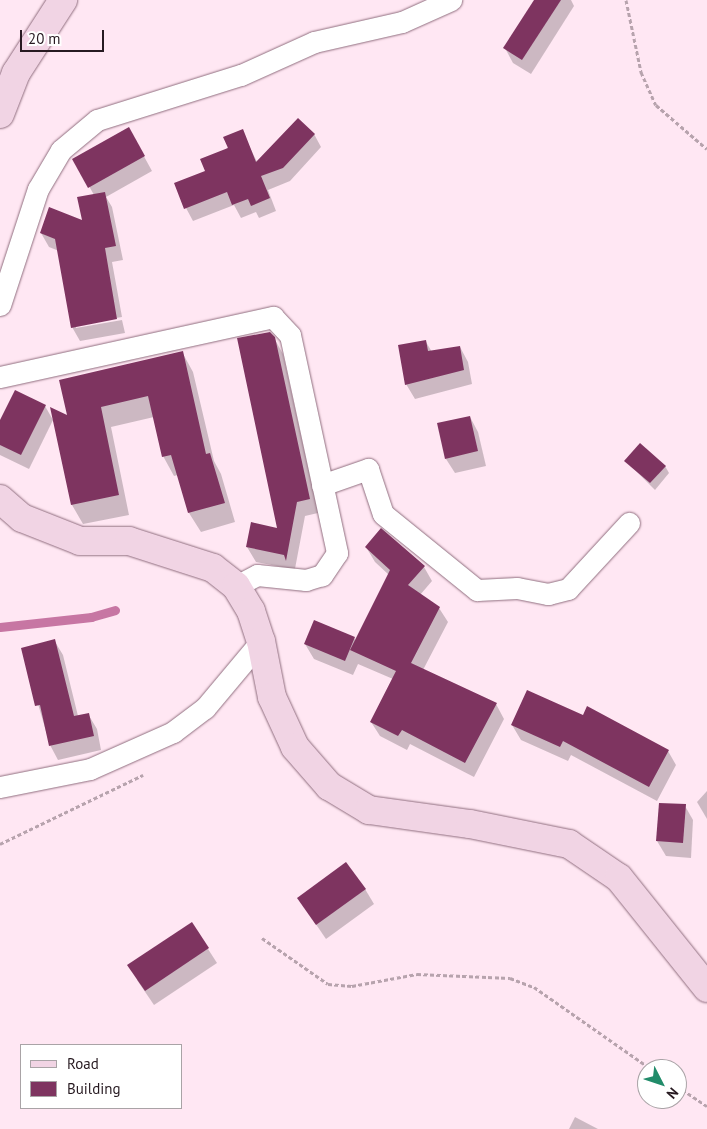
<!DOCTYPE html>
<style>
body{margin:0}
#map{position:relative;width:707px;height:1129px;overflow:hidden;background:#ffe7f3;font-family:"PT Sans",sans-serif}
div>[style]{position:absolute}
.shadow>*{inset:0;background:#0003}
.stream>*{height:9px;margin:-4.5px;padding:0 4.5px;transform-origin:4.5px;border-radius:4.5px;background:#c776a3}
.building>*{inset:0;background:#7e3460}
.path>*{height:3px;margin-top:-1.5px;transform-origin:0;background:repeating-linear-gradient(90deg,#b7a3ad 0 4px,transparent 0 6.5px)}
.roads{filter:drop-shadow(0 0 1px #906e7f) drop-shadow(0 0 1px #906e7f)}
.street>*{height:21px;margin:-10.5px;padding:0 10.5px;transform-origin:10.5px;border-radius:10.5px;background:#fff}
.secondary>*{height:28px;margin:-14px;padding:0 14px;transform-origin:14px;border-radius:14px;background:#f1d4e4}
span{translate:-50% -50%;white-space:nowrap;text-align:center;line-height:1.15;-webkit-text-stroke:5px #fff;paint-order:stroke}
.legend{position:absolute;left:20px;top:1044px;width:162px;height:65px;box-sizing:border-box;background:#fff;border:1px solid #a9a3a6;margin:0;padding:6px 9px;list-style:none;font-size:15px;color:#271a21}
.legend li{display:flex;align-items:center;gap:10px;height:25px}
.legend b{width:25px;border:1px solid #a9a3a6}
.north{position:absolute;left:637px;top:1059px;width:50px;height:50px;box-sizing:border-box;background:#fff;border:1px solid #a9a3a6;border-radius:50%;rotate:131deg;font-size:14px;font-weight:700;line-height:20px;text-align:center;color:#271a21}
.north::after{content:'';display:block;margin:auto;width:18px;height:22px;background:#218c6a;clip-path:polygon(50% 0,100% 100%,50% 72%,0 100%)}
.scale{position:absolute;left:20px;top:30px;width:84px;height:22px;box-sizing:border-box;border:2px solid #271a21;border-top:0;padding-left:6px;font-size:15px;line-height:18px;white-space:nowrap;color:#271a21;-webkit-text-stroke:4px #fff;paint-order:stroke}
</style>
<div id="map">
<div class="shadow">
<i style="clip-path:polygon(536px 0,571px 0,574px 6px,531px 74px,513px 63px,505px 48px)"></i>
<i style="clip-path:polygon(129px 129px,152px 171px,106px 197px,112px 207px,123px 260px,112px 262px,122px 317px,76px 325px,76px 328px,122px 320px,125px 333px,80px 341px,72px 327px,59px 251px,49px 247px,41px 233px,83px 222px,94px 195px,74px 159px)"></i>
<i style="clip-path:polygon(242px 131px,257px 162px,314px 134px,321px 147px,290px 181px,268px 190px,276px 211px,259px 218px,256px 212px,241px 218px,234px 205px,193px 221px,186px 208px,206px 172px)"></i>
<i style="clip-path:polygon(274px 338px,283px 354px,318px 513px,305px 516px,294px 574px,292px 569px,256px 562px,247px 547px,279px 529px)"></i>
<i style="clip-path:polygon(426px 342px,432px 352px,460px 347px,468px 362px,472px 384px,415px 399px,406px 384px)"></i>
<i style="clip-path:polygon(182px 352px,193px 372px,214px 461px,221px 474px,235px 522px,201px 532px,189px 513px,178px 475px,174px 476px,163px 456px,154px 417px,111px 427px,129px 515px,83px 524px,72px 505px,52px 409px,69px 417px)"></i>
<i style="clip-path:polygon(45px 406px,53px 420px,29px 469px,0 455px,0 422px)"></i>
<i style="clip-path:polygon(470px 417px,478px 432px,486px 466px,455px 473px,446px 459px)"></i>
<i style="clip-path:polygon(626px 461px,665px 466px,669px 473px,655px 490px)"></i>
<i style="clip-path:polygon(366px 547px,424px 567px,432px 581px,420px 595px,439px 608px,448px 622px,423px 670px,496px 704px,504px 719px,474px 777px,410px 744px,407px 750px,380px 736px,371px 722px,393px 679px,358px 664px,353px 675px,314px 659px,305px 644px,354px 638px,356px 641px,389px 575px,375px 562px)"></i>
<i style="clip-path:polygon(54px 640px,63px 655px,78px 716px,88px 714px,97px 729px,101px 750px,58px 760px,50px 745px,22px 649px)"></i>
<i style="clip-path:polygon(583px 716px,668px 751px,676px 765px,657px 801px,571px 755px,568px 761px,521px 740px,512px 725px)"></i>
<i style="clip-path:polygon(707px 791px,707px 819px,697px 802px)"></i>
<i style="clip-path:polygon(685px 806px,693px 820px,691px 858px,666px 856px,657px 841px)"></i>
<i style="clip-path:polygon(365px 889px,374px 904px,326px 939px,298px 898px)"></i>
<i style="clip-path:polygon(192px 924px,217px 963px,154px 1005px,137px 980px)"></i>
<i style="clip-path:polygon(575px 1117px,598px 1129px,569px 1129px)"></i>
</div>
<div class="stream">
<i style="left:0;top:627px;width:92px;rotate:-6.3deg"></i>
<i style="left:91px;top:617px;width:25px;rotate:-16deg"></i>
</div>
<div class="building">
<i style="clip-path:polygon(534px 0,561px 0,522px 60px,503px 48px)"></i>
<i style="clip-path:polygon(298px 118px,315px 134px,283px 168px,261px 176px,270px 198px,251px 206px,248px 199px,232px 205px,227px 192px,184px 209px,174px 183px,205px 171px,200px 159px,228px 148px,223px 137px,243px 129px,256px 162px)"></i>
<i style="clip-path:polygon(129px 127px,145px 156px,88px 188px,72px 159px)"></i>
<i style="clip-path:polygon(105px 192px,116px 246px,105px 248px,117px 319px,71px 328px,55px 239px,40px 233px,49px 207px,82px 220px,77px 197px)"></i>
<i style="clip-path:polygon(270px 332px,275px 337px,310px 499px,297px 502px,286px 561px,284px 555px,246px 547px,251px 522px,277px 528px,237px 338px)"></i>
<i style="clip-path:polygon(426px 340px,428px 351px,460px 346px,464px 370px,405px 385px,398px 345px)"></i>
<i style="clip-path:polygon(183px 351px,206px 454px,210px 453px,225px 503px,188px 513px,171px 455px,162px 457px,148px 396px,101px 407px,119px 495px,71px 505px,50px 407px,67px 415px,59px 380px)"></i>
<i style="clip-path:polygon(15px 390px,46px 405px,21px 455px,0 445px,0 420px)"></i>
<i style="clip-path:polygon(470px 416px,478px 451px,445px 459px,437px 423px)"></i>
<i style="clip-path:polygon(640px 443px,666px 466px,650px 483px,624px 461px)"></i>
<i style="clip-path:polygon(381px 528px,425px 566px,408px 585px,440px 607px,411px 663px,497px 703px,465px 763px,402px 730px,398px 736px,370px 722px,396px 671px,350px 650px,390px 570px,365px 547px)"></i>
<i style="clip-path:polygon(314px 620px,355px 637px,345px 661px,304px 644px)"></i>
<i style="clip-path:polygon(55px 639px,74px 716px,89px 713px,94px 736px,49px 746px,40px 705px,35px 706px,21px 648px)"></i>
<i style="clip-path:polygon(527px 690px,583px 715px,587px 706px,669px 750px,649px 787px,563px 741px,560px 747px,511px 725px)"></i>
<i style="clip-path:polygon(659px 803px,686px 804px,683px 843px,656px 841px)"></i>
<i style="clip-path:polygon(346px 862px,366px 889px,316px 925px,297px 898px)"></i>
<i style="clip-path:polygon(192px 922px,209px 948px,145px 991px,127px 965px)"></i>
</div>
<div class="path">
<i style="left:626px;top:0;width:74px;rotate:78.2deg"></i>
<i style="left:641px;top:72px;width:36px;rotate:66deg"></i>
<i style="left:656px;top:105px;width:67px;rotate:40.8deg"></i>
<i style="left:0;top:844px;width:159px;rotate:-25.8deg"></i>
<i style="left:262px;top:938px;width:80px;rotate:34.9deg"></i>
<i style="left:328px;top:984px;width:24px;rotate:5deg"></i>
<i style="left:352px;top:986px;width:66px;rotate:-10.5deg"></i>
<i style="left:417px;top:974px;width:93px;rotate:2.5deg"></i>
<i style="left:510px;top:978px;width:26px;rotate:21deg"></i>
<i style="left:534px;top:987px;width:143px;rotate:35deg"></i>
<i style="left:677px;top:1086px;width:36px;rotate:34deg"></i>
</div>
<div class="roads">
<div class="street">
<i style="left:0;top:305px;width:122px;rotate:-71.9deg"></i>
<i style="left:38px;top:189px;width:45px;rotate:-59.5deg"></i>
<i style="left:61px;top:150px;width:47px;rotate:-39.8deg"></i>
<i style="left:97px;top:120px;width:151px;rotate:-17.4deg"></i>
<i style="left:241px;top:75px;width:80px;rotate:-24.3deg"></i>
<i style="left:314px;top:42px;width:90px;rotate:-12.8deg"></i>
<i style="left:402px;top:22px;width:54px;rotate:-24.2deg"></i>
<i style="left:0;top:377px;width:280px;rotate:-12.4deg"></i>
<i style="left:273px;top:317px;width:25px;rotate:47deg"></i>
<i style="left:290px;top:335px;width:223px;rotate:77.8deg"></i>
<i style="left:337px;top:553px;width:27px;rotate:124deg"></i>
<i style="left:322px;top:575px;width:17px;rotate:163deg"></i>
<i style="left:306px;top:580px;width:49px;rotate:-174.2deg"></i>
<i style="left:257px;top:575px;width:24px;rotate:152deg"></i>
<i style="left:322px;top:485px;width:49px;rotate:-19.2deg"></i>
<i style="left:368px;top:469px;width:47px;rotate:71.6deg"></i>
<i style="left:383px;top:514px;width:121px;rotate:39deg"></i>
<i style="left:477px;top:590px;width:40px;rotate:-2.9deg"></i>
<i style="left:517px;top:588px;width:32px;rotate:11deg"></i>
<i style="left:548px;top:594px;width:21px;rotate:-14deg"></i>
<i style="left:568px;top:589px;width:90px;rotate:-47.3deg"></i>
<i style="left:0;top:787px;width:92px;rotate:-11.3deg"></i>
<i style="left:90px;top:769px;width:91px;rotate:-24deg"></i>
<i style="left:173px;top:732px;width:40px;rotate:-37deg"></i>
<i style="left:205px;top:708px;width:87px;rotate:-50.1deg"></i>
</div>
<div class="secondary">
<i style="left:0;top:114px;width:44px;rotate:-68.7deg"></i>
<i style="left:16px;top:73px;width:87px;rotate:-57.2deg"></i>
<i style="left:0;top:499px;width:29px;rotate:41deg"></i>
<i style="left:22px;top:518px;width:62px;rotate:21.6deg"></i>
<i style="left:80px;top:541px;width:49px"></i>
<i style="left:129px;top:541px;width:88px;rotate:17.8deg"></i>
<i style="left:213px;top:568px;width:29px;rotate:38deg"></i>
<i style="left:236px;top:586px;width:29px;rotate:59deg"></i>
<i style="left:251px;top:611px;width:32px;rotate:72deg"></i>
<i style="left:261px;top:641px;width:57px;rotate:78.9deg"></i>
<i style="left:272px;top:697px;width:55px;rotate:65.3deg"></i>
<i style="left:295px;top:747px;width:52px;rotate:48.9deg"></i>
<i style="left:329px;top:786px;width:47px;rotate:31deg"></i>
<i style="left:369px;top:810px;width:102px;rotate:7.9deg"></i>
<i style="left:470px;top:824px;width:101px;rotate:11.4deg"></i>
<i style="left:569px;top:844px;width:60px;rotate:34.2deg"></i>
<i style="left:619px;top:878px;width:141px;rotate:51.3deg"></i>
</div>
</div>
<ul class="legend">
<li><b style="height:6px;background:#f1d4e4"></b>Road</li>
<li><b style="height:14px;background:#7e3460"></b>Building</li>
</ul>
<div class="north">N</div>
<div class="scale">20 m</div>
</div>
